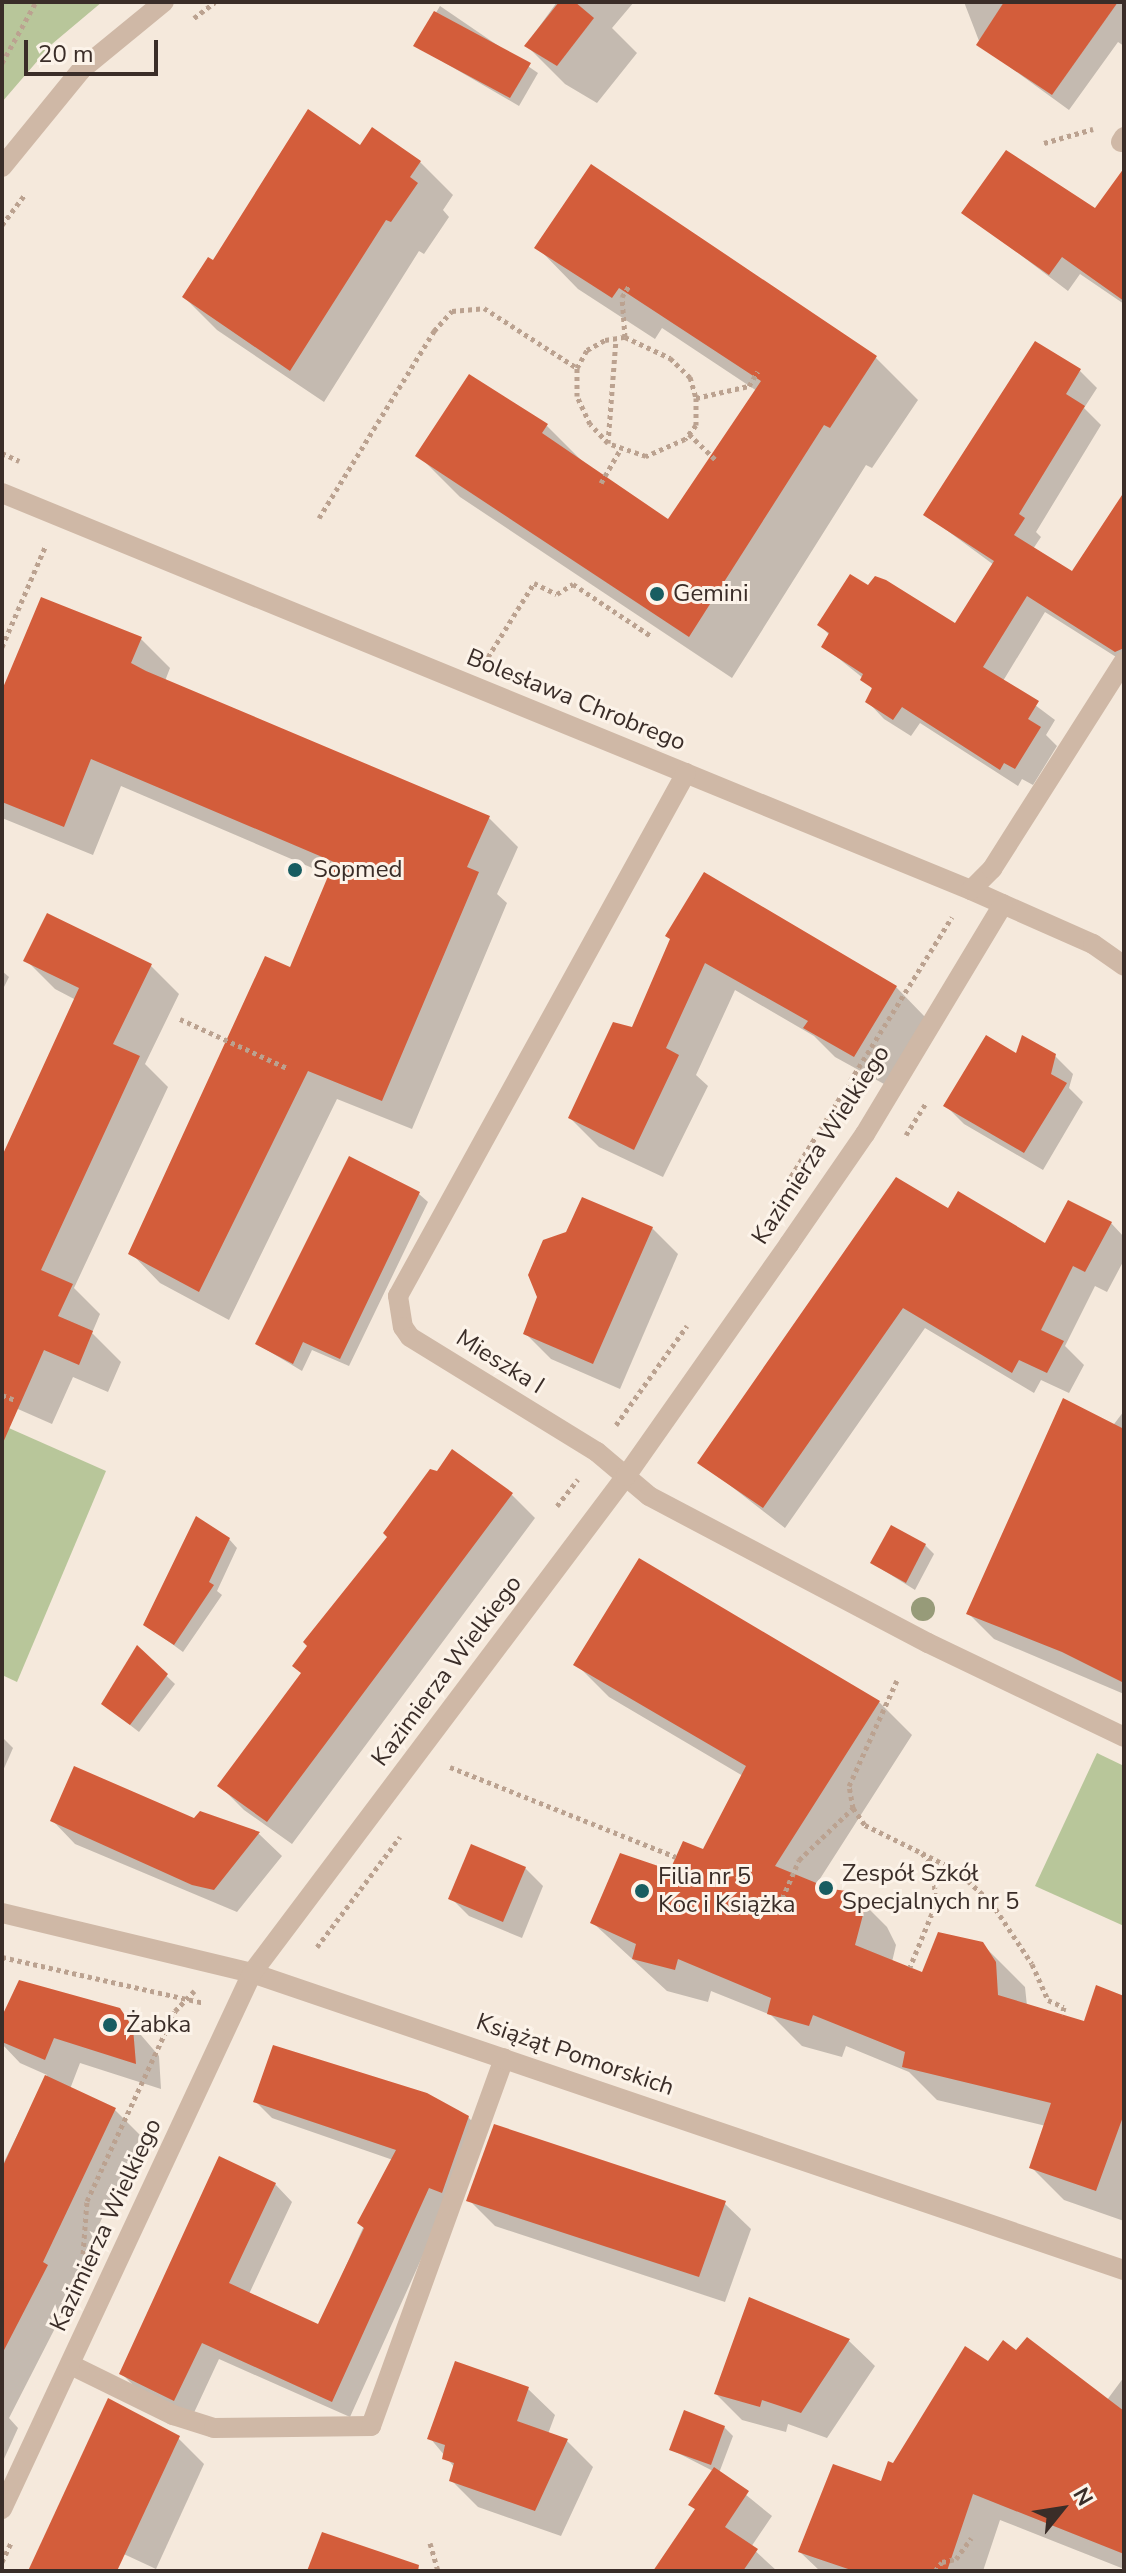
<!DOCTYPE html>
<meta charset="utf-8">
<style>
body{margin:0}
#map{position:relative;width:1126px;height:2573px;overflow:hidden;background:#f5e9dc;font-family:"Nunito Sans",sans-serif}
div>[style]{position:absolute}
.green>*{inset:0;background:#b8c69a}
.shadow>*{inset:0;background:#0003}
.building>*{inset:0;background:#d35d3b}
.path>*{height:5px;margin-top:-2.5px;transform-origin:0;background:repeating-linear-gradient(90deg,#bba290 0 4px,transparent 0 8px)}
.service>*{height:20px;margin:-10px;padding:0 10px;transform-origin:10px;border-radius:10px;background:#cfb8a6}
.minor>*{height:20px;margin:-10px;padding:0 10px;transform-origin:10px;border-radius:10px;background:#cfb8a6}
.tertiary>*{height:20px;margin:-10px;padding:0 10px;transform-origin:10px;border-radius:10px;background:#cfb8a6}
.trees>*{width:24px;height:24px;margin:-12px;border-radius:50%;background:#979b79}
.dots>*{width:22px;height:22px;translate:-50% -50%;box-sizing:border-box;border:4px solid #fcf3e9;border-radius:50%}
span{translate:-50% -50%;white-space:nowrap;text-align:center;line-height:1.15;-webkit-text-stroke:6px #fcf3e9;paint-order:stroke}
.poi-label{font-size:24px;color:#3a2d28}
.left{translate:0 -50%;text-align:left}
.street-label{font-size:24px;color:#3a2d28}
.frame{position:absolute;inset:0;border:4px solid #3a2d28;pointer-events:none}
.north{position:absolute;left:1022px;top:2469px;width:80px;height:80px;-webkit-text-stroke:6px #fcf3e9;paint-order:stroke;rotate:60deg;font-size:22px;font-weight:700;line-height:32px;text-align:center;color:#3a2d28}
.north::after{content:'';display:block;margin:auto;width:28px;height:36px;background:#3a2d28;clip-path:polygon(50% 0,100% 100%,50% 72%,0 100%)}
.scale{position:absolute;left:24px;top:40px;width:134px;height:36px;box-sizing:border-box;border:4px solid #3a2d28;border-top:0;padding-left:10px;font-size:24px;line-height:28px;white-space:nowrap;color:#3a2d28;-webkit-text-stroke:6px #fcf3e9;paint-order:stroke}
</style>
<div id="map">
<div class="green">
<i style="clip-path:polygon(2px 2px,102px 2px,52px 44px,2px 102px)"></i>
<i style="clip-path:polygon(2px 1425px,106px 1471px,17px 1682px,2px 1675px)"></i>
<i style="clip-path:polygon(1097px 1753px,1124px 1766px,1124px 1926px,1035px 1886px)"></i>
</div>
<div class="shadow">
<i style="clip-path:polygon(634px 2px,612px 28px,637px 53px,597px 103px,565px 84px,526px 45px,557px 2px)"></i>
<i style="clip-path:polygon(964px 2px,1000px 2px,1009px 8px,1013px 2px,1124px 2px,1124px 46px,1118px 42px,1069px 110px,981px 46px)"></i>
<i style="clip-path:polygon(440px 6px,538px 73px,519px 106px,416px 46px)"></i>
<i style="clip-path:polygon(360px 147px,420px 162px,453px 195px,443px 210px,449px 217px,424px 254px,419px 251px,324px 402px,217px 330px,184px 297px)"></i>
<i style="clip-path:polygon(591px 167px,876px 358px,918px 400px,872px 468px,866px 465px,732px 678px,460px 497px,418px 455px,547px 426px,587px 466px,669px 522px,757px 391px,662px 328px,655px 339px,578px 289px,537px 247px)"></i>
<i style="clip-path:polygon(1124px 171px,1124px 304px,1080px 274px,1068px 291px,964px 212px,1095px 210px)"></i>
<i style="clip-path:polygon(1080px 371px,1097px 388px,1084px 408px,1101px 425px,1036px 532px,1041px 537px,1033px 549px,1073px 574px,1124px 496px,1124px 662px,1045px 612px,1003px 681px,1055px 720px,1046px 735px,1057px 746px,1033px 785px,1022px 779px,1018px 786px,920px 723px,911px 736px,884px 719px,867px 701px,873px 690px,863px 678px,823px 646px,830px 636px,820px 625px,868px 588px,956px 625px,994px 565px,926px 515px)"></i>
<i style="clip-path:polygon(141px 639px,170px 668px,165px 681px,489px 818px,518px 847px,497px 894px,507px 903px,412px 1129px,337px 1099px,229px 1320px,160px 1283px,131px 1253px,291px 970px,331px 876px,121px 786px,93px 855px,2px 818px,2px 695px)"></i>
<i style="clip-path:polygon(704px 875px,896px 987px,925px 1017px,884px 1084px,835px 1057px,814px 1036px,735px 990px,696px 1075px,708px 1086px,663px 1177px,599px 1147px,570px 1118px,633px 1030px)"></i>
<i style="clip-path:polygon(26px 960px,150px 965px,179px 994px,145px 1064px,168px 1087px,74px 1288px,100px 1314px,92px 1333px,121px 1362px,108px 1392px,73px 1377px,52px 1424px,2px 1402px,2px 1161px,76px 1000px,55px 989px)"></i>
<i style="clip-path:polygon(2px 971px,9px 977px,2px 991px)"></i>
<i style="clip-path:polygon(1017px 1056px,1055px 1056px,1073px 1074px,1069px 1088px,1083px 1102px,1043px 1170px,964px 1124px,946px 1106px)"></i>
<i style="clip-path:polygon(419px 1194px,428px 1202px,349px 1366px,312px 1350px,302px 1371px,257px 1344px)"></i>
<i style="clip-path:polygon(949px 1210px,1046px 1246px,1111px 1223px,1124px 1237px,1124px 1260px,1107px 1292px,1095px 1286px,1065px 1346px,1084px 1365px,1069px 1393px,1041px 1380px,1034px 1393px,925px 1328px,785px 1528px,700px 1462px)"></i>
<i style="clip-path:polygon(652px 1228px,678px 1254px,620px 1389px,551px 1359px,525px 1333px)"></i>
<i style="clip-path:polygon(1124px 1411px,1124px 1694px,994px 1639px,969px 1614px)"></i>
<i style="clip-path:polygon(511px 1494px,535px 1518px,292px 1844px,244px 1810px,220px 1786px,303px 1674px,309px 1646px)"></i>
<i style="clip-path:polygon(229px 1539px,237px 1548px,217px 1591px,222px 1595px,183px 1652px,146px 1625px)"></i>
<i style="clip-path:polygon(925px 1545px,934px 1554px,915px 1590px,872px 1563px)"></i>
<i style="clip-path:polygon(137px 1648px,175px 1684px,139px 1732px,103px 1704px)"></i>
<i style="clip-path:polygon(576px 1664px,879px 1702px,912px 1735px,816px 1885px,854px 1894px,887px 1927px,896px 1945px,892px 1962px,923px 1975px,982px 1944px,1025px 1987px,1027px 2006px,1086px 2024px,1124px 1999px,1124px 2221px,1064px 2200px,1032px 2168px,1046px 2126px,937px 2100px,909px 2072px,846px 2046px,842px 2057px,802px 2046px,771px 2015px,711px 1991px,708px 2002px,667px 1991px,593px 1923px,704px 1851px,743px 1776px,609px 1697px)"></i>
<i style="clip-path:polygon(2px 1737px,13px 1748px,2px 1773px)"></i>
<i style="clip-path:polygon(200px 1813px,259px 1834px,282px 1856px,237px 1912px,75px 1844px,52px 1820px,195px 1821px)"></i>
<i style="clip-path:polygon(525px 1868px,543px 1886px,522px 1938px,469px 1916px,451px 1898px)"></i>
<i style="clip-path:polygon(20px 1983px,122px 2013px,159px 2056px,161px 2089px,80px 2063px,70px 2089px,115px 2110px,141px 2136px,69px 2288px,73px 2293px,9px 2418px,18px 2428px,4px 2459px,2px 2166px,47px 2075px,20px 2063px,2px 2044px,2px 2020px)"></i>
<i style="clip-path:polygon(255px 2101px,468px 2117px,485px 2135px,446px 2204px,350px 2417px,219px 2359px,192px 2417px,139px 2391px,122px 2374px,275px 2184px,292px 2202px,249px 2294px,319px 2327px,393px 2160px,272px 2118px)"></i>
<i style="clip-path:polygon(469px 2200px,724px 2203px,751px 2229px,725px 2302px,495px 2226px)"></i>
<i style="clip-path:polygon(751px 2299px,849px 2341px,875px 2366px,827px 2438px,788px 2424px,786px 2432px,742px 2420px,716px 2394px)"></i>
<i style="clip-path:polygon(1016px 2353px,1107px 2400px,1124px 2377px,1124px 2569px,1000px 2520px,983px 2571px,820px 2571px,800px 2552px,882px 2483px,989px 2364px)"></i>
<i style="clip-path:polygon(456px 2363px,528px 2389px,555px 2415px,548px 2434px,567px 2441px,593px 2467px,561px 2536px,478px 2507px,451px 2480px,455px 2468px,430px 2438px)"></i>
<i style="clip-path:polygon(724px 2427px,733px 2436px,719px 2473px,772px 2516px,751px 2547px,777px 2571px,655px 2571px,696px 2510px,691px 2505px,713px 2471px,672px 2450px)"></i>
<i style="clip-path:polygon(178px 2438px,204px 2464px,156px 2569px,85px 2536px)"></i>
</div>
<div class="building">
<i style="clip-path:polygon(559px 2px,575px 2px,594px 18px,557px 66px,524px 46px)"></i>
<i style="clip-path:polygon(1004px 2px,1118px 2px,1052px 95px,976px 45px)"></i>
<i style="clip-path:polygon(434px 11px,531px 63px,510px 98px,413px 46px)"></i>
<i style="clip-path:polygon(308px 109px,360px 145px,372px 127px,421px 161px,410px 177px,418px 183px,391px 222px,386px 220px,290px 371px,182px 297px,208px 257px,213px 260px)"></i>
<i style="clip-path:polygon(1006px 150px,1095px 208px,1124px 168px,1124px 301px,1062px 257px,1049px 275px,961px 213px)"></i>
<i style="clip-path:polygon(591px 164px,877px 356px,830px 428px,824px 425px,689px 637px,415px 456px,469px 374px,548px 424px,542px 433px,668px 519px,761px 381px,619px 288px,612px 298px,534px 248px)"></i>
<i style="clip-path:polygon(1035px 341px,1081px 369px,1066px 394px,1085px 406px,1019px 514px,1025px 518px,1014px 535px,1072px 571px,1124px 492px,1124px 648px,1115px 652px,1027px 596px,983px 667px,1039px 701px,1028px 719px,1041px 727px,1015px 769px,1004px 763px,1000px 770px,902px 707px,893px 720px,865px 702px,872px 688px,860px 680px,863px 674px,821px 647px,829px 633px,817px 625px,850px 574px,868px 585px,875px 576px,886px 580px,955px 623px,994px 561px,923px 515px)"></i>
<i style="clip-path:polygon(41px 597px,142px 637px,131px 663px,146px 671px,490px 816px,467px 867px,479px 872px,382px 1101px,308px 1071px,199px 1292px,128px 1254px,265px 956px,290px 967px,334px 862px,91px 759px,64px 827px,2px 802px,2px 690px)"></i>
<i style="clip-path:polygon(704px 872px,897px 986px,854px 1057px,803px 1028px,808px 1021px,705px 963px,666px 1048px,679px 1055px,634px 1150px,568px 1118px,613px 1022px,632px 1027px,670px 939px,665px 936px)"></i>
<i style="clip-path:polygon(47px 913px,152px 964px,113px 1044px,140px 1056px,41px 1270px,73px 1284px,58px 1316px,93px 1331px,79px 1365px,44px 1350px,2px 1445px,2px 1156px,79px 988px,23px 961px)"></i>
<i style="clip-path:polygon(986px 1035px,1016px 1053px,1022px 1035px,1056px 1054px,1051px 1074px,1067px 1083px,1024px 1153px,943px 1106px)"></i>
<i style="clip-path:polygon(349px 1156px,420px 1192px,340px 1359px,303px 1342px,293px 1364px,255px 1344px)"></i>
<i style="clip-path:polygon(896px 1177px,948px 1208px,958px 1191px,1045px 1243px,1068px 1200px,1112px 1222px,1085px 1272px,1073px 1266px,1041px 1330px,1064px 1341px,1047px 1373px,1019px 1360px,1012px 1373px,903px 1308px,763px 1508px,697px 1463px)"></i>
<i style="clip-path:polygon(582px 1197px,653px 1227px,593px 1364px,523px 1334px,537px 1297px,528px 1275px,543px 1240px,566px 1232px)"></i>
<i style="clip-path:polygon(1063px 1398px,1124px 1429px,1124px 1683px,1062px 1652px,966px 1614px)"></i>
<i style="clip-path:polygon(452px 1449px,513px 1493px,267px 1822px,217px 1786px,301px 1673px,292px 1666px,307px 1646px,303px 1642px,387px 1537px,383px 1533px,430px 1469px,437px 1471px)"></i>
<i style="clip-path:polygon(196px 1516px,230px 1538px,209px 1582px,214px 1585px,174px 1645px,143px 1625px)"></i>
<i style="clip-path:polygon(891px 1525px,926px 1544px,906px 1583px,870px 1563px)"></i>
<i style="clip-path:polygon(639px 1558px,880px 1701px,775px 1866px,831px 1889px,855px 1892px,864px 1911px,855px 1945px,922px 1972px,938px 1932px,983px 1942px,996px 1962px,998px 1995px,1084px 2021px,1096px 1985px,1124px 1996px,1124px 2114px,1096px 2191px,1029px 2168px,1051px 2103px,902px 2067px,905px 2052px,813px 2015px,809px 2026px,767px 2014px,771px 1998px,678px 1959px,675px 1970px,632px 1959px,636px 1944px,590px 1923px,620px 1853px,670px 1870px,683px 1841px,703px 1849px,746px 1766px,573px 1665px)"></i>
<i style="clip-path:polygon(137px 1645px,168px 1674px,130px 1725px,101px 1704px)"></i>
<i style="clip-path:polygon(74px 1766px,194px 1818px,200px 1811px,260px 1832px,214px 1890px,192px 1885px,50px 1821px)"></i>
<i style="clip-path:polygon(471px 1844px,526px 1867px,503px 1922px,448px 1899px)"></i>
<i style="clip-path:polygon(19px 1980px,120px 2008px,133px 2028px,136px 2064px,54px 2038px,45px 2060px,2px 2042px,2px 2016px)"></i>
<i style="clip-path:polygon(273px 2045px,427px 2093px,469px 2116px,442px 2193px,429px 2188px,332px 2402px,202px 2343px,174px 2401px,119px 2374px,219px 2156px,276px 2183px,229px 2283px,318px 2324px,364px 2228px,357px 2223px,396px 2150px,253px 2102px)"></i>
<i style="clip-path:polygon(45px 2075px,116px 2108px,43px 2262px,48px 2265px,2px 2354px,2px 2168px)"></i>
<i style="clip-path:polygon(494px 2124px,726px 2201px,699px 2277px,466px 2201px)"></i>
<i style="clip-path:polygon(749px 2297px,850px 2339px,801px 2413px,762px 2400px,760px 2407px,714px 2394px)"></i>
<i style="clip-path:polygon(1027px 2337px,1124px 2411px,1124px 2554px,973px 2494px,947px 2571px,854px 2571px,798px 2552px,833px 2464px,881px 2481px,888px 2461px,893px 2463px,965px 2346px,988px 2361px,1003px 2340px,1016px 2350px)"></i>
<i style="clip-path:polygon(455px 2361px,529px 2387px,517px 2421px,568px 2439px,535px 2511px,449px 2481px,454px 2463px,442px 2459px,445px 2445px,427px 2439px)"></i>
<i style="clip-path:polygon(108px 2398px,180px 2436px,117px 2571px,28px 2571px)"></i>
<i style="clip-path:polygon(684px 2410px,725px 2426px,711px 2465px,669px 2450px)"></i>
<i style="clip-path:polygon(714px 2467px,749px 2491px,725px 2527px,758px 2549px,743px 2571px,653px 2571px,695px 2509px,688px 2505px)"></i>
<i style="clip-path:polygon(322px 2532px,419px 2565px,418px 2571px,307px 2571px)"></i>
</div>
<div class="path">
<i style="left:194px;top:18px;width:26px;rotate:-37deg"></i>
<i style="left:2px;top:63px;width:70px;rotate:-60.9deg"></i>
<i style="left:1044px;top:143px;width:51px;rotate:-15.9deg"></i>
<i style="left:2px;top:225px;width:39px;rotate:-53deg"></i>
<i style="left:625px;top:337px;width:50px;rotate:25deg"></i>
<i style="left:670px;top:358px;width:28px;rotate:44deg"></i>
<i style="left:690px;top:377px;width:22px;rotate:74deg"></i>
<i style="left:696px;top:398px;width:27px;rotate:90deg"></i>
<i style="left:696px;top:425px;width:18px;rotate:128deg"></i>
<i style="left:685px;top:439px;width:43px;rotate:156.4deg"></i>
<i style="left:646px;top:456px;width:40px;rotate:-161.1deg"></i>
<i style="left:608px;top:443px;width:26px;rotate:-133deg"></i>
<i style="left:590px;top:424px;width:31px;rotate:-115deg"></i>
<i style="left:577px;top:396px;width:28px;rotate:-90deg"></i>
<i style="left:577px;top:368px;width:21px;rotate:-61deg"></i>
<i style="left:587px;top:350px;width:21px;rotate:-29deg"></i>
<i style="left:605px;top:340px;width:20px;rotate:-9deg"></i>
<i style="left:625px;top:337px;width:40px;rotate:-94.3deg"></i>
<i style="left:622px;top:297px;width:13px;rotate:-58deg"></i>
<i style="left:696px;top:398px;width:54px;rotate:-12.8deg"></i>
<i style="left:749px;top:386px;width:17px;rotate:-59deg"></i>
<i style="left:689px;top:434px;width:37px;rotate:44deg"></i>
<i style="left:608px;top:443px;width:104px;rotate:-85.6deg"></i>
<i style="left:2px;top:453px;width:19px;rotate:25deg"></i>
<i style="left:601px;top:483px;width:38px;rotate:-60deg"></i>
<i style="left:319px;top:518px;width:220px;rotate:-58.4deg"></i>
<i style="left:434px;top:331px;width:27px;rotate:-48deg"></i>
<i style="left:452px;top:311px;width:32px;rotate:-5deg"></i>
<i style="left:484px;top:308px;width:111px;rotate:32.8deg"></i>
<i style="left:2px;top:647px;width:111px;rotate:-66.7deg"></i>
<i style="left:488px;top:657px;width:87px;rotate:-58.1deg"></i>
<i style="left:534px;top:583px;width:25px;rotate:26deg"></i>
<i style="left:557px;top:594px;width:19px;rotate:-32deg"></i>
<i style="left:573px;top:584px;width:94px;rotate:33.7deg"></i>
<i style="left:180px;top:1019px;width:118px;rotate:24.6deg"></i>
<i style="left:906px;top:1135px;width:38px;rotate:-58deg"></i>
<i style="left:787px;top:1183px;width:313px;rotate:-58.2deg"></i>
<i style="left:2px;top:1395px;width:14px;rotate:21deg"></i>
<i style="left:616px;top:1425px;width:122px;rotate:-54.4deg"></i>
<i style="left:557px;top:1506px;width:34px;rotate:-52deg"></i>
<i style="left:450px;top:1767px;width:243px;rotate:21.7deg"></i>
<i style="left:853px;top:1808px;width:21px;rotate:55deg"></i>
<i style="left:865px;top:1825px;width:64px;rotate:26.2deg"></i>
<i style="left:922px;top:1853px;width:20px;rotate:53deg"></i>
<i style="left:934px;top:1869px;width:37px;rotate:88deg"></i>
<i style="left:935px;top:1906px;width:66px;rotate:112.3deg"></i>
<i style="left:922px;top:1853px;width:38px;rotate:27deg"></i>
<i style="left:956px;top:1870px;width:47px;rotate:42.4deg"></i>
<i style="left:991px;top:1902px;width:74px;rotate:56.5deg"></i>
<i style="left:1032px;top:1964px;width:39px;rotate:66deg"></i>
<i style="left:1048px;top:2000px;width:17px;rotate:24deg"></i>
<i style="left:1064px;top:2007px;width:8px;rotate:104deg"></i>
<i style="left:776px;top:1913px;width:58px;rotate:-66.5deg"></i>
<i style="left:799px;top:1860px;width:75px;rotate:-43.9deg"></i>
<i style="left:853px;top:1808px;width:22px;rotate:-100deg"></i>
<i style="left:849px;top:1786px;width:116px;rotate:-65.6deg"></i>
<i style="left:317px;top:1947px;width:138px;rotate:-53deg"></i>
<i style="left:2px;top:1957px;width:207px;rotate:12.8deg"></i>
<i style="left:83px;top:2254px;width:53px;rotate:-85.7deg"></i>
<i style="left:87px;top:2201px;width:209px;rotate:-65.1deg"></i>
<i style="left:175px;top:2011px;width:28px;rotate:-46deg"></i>
<i style="left:430px;top:2543px;width:29px;rotate:74deg"></i>
<i style="left:2px;top:2562px;width:23px;rotate:-65deg"></i>
<i style="left:935px;top:2571px;width:11px;rotate:-52deg"></i>
<i style="left:942px;top:2562px;width:14px;rotate:-12deg"></i>
<i style="left:956px;top:2559px;width:26px;rotate:-54deg"></i>
</div>
<div class="service">
<i style="left:1121px;top:142px;width:6px;rotate:-59deg"></i>
<i style="left:71px;top:2365px;width:114px;rotate:26.1deg"></i>
<i style="left:173px;top:2415px;width:43px;rotate:17.6deg"></i>
<i style="left:214px;top:2428px;width:157px;rotate:-0.7deg"></i>
<i style="left:371px;top:2426px;width:391px;rotate:-70.1deg"></i>
</div>
<div class="minor">
<i style="left:2px;top:493px;width:1047px;rotate:22.28deg"></i>
<i style="left:971px;top:890px;width:133px;rotate:23.9deg"></i>
<i style="left:1093px;top:944px;width:38px;rotate:35deg"></i>
<i style="left:686px;top:773px;width:597px;rotate:118.84deg"></i>
<i style="left:398px;top:1296px;width:31px;rotate:81deg"></i>
<i style="left:403px;top:1327px;width:12px;rotate:55deg"></i>
<i style="left:410px;top:1337px;width:220px;rotate:31.6deg"></i>
<i style="left:597px;top:1452px;width:68px;rotate:40.2deg"></i>
<i style="left:649px;top:1496px;width:315px;rotate:27.8deg"></i>
<i style="left:928px;top:1643px;width:217px;rotate:25.6deg"></i>
<i style="left:971px;top:890px;width:30px;rotate:-45deg"></i>
<i style="left:992px;top:869px;width:246px;rotate:-57.6deg"></i>
<i style="left:2px;top:1913px;width:257px;rotate:13.5deg"></i>
<i style="left:252px;top:1973px;width:921px;rotate:18.81deg"></i>
<i style="left:2px;top:2509px;width:591px;rotate:-64.99deg"></i>
<i style="left:252px;top:1973px;width:622px;rotate:-53.04deg"></i>
<i style="left:626px;top:1476px;width:284px;rotate:-54.9deg"></i>
<i style="left:789px;top:1244px;width:134px;rotate:-55.4deg"></i>
<i style="left:865px;top:1134px;width:268px;rotate:-59deg"></i>
</div>
<div class="tertiary">
<i style="left:2px;top:167px;width:127px;rotate:-50.8deg"></i>
<i style="left:82px;top:69px;width:106px;rotate:-39.3deg"></i>
</div>
<div class="trees">
<i style="left:923px;top:1609px"></i>
</div>
<div class="dots">
<i style="left:657px;top:594px;background:#185d61"></i>
<i style="left:295px;top:870px;background:#185d61"></i>
<i style="left:826px;top:1888px;background:#185d61"></i>
<i style="left:642px;top:1891px;background:#185d61"></i>
<i style="left:110px;top:2025px;background:#185d61"></i>
</div>
<div class="poi-label">
<span class="left" style="left:673px;top:594px">Gemini</span>
<span class="left" style="left:313px;top:870px">Sopmed</span>
<span class="left" style="left:842px;top:1888px">Zespół Szkół<br>Specjalnych nr 5</span>
<span class="left" style="left:658px;top:1891px">Filia nr 5<br>Koc i Książka</span>
<span class="left" style="left:126px;top:2025px">Żabka</span>
</div>
<div class="street-label">
<span style="left:576px;top:700px;rotate:22deg">Bolesława Chrobrego</span>
<span style="left:821px;top:1145px;rotate:-57deg">Kazimierza Wielkiego</span>
<span style="left:500px;top:1362px;rotate:32deg">Mieszka I</span>
<span style="left:447px;top:1671px;rotate:-53deg">Kazimierza Wielkiego</span>
<span style="left:575px;top:2055px;rotate:19deg">Książąt Pomorskich</span>
<span style="left:106px;top:2225px;rotate:-65deg">Kazimierza Wielkiego</span>
</div>
<div class="frame"></div>
<div class="north">N</div>
<div class="scale">20 m</div>
</div>
